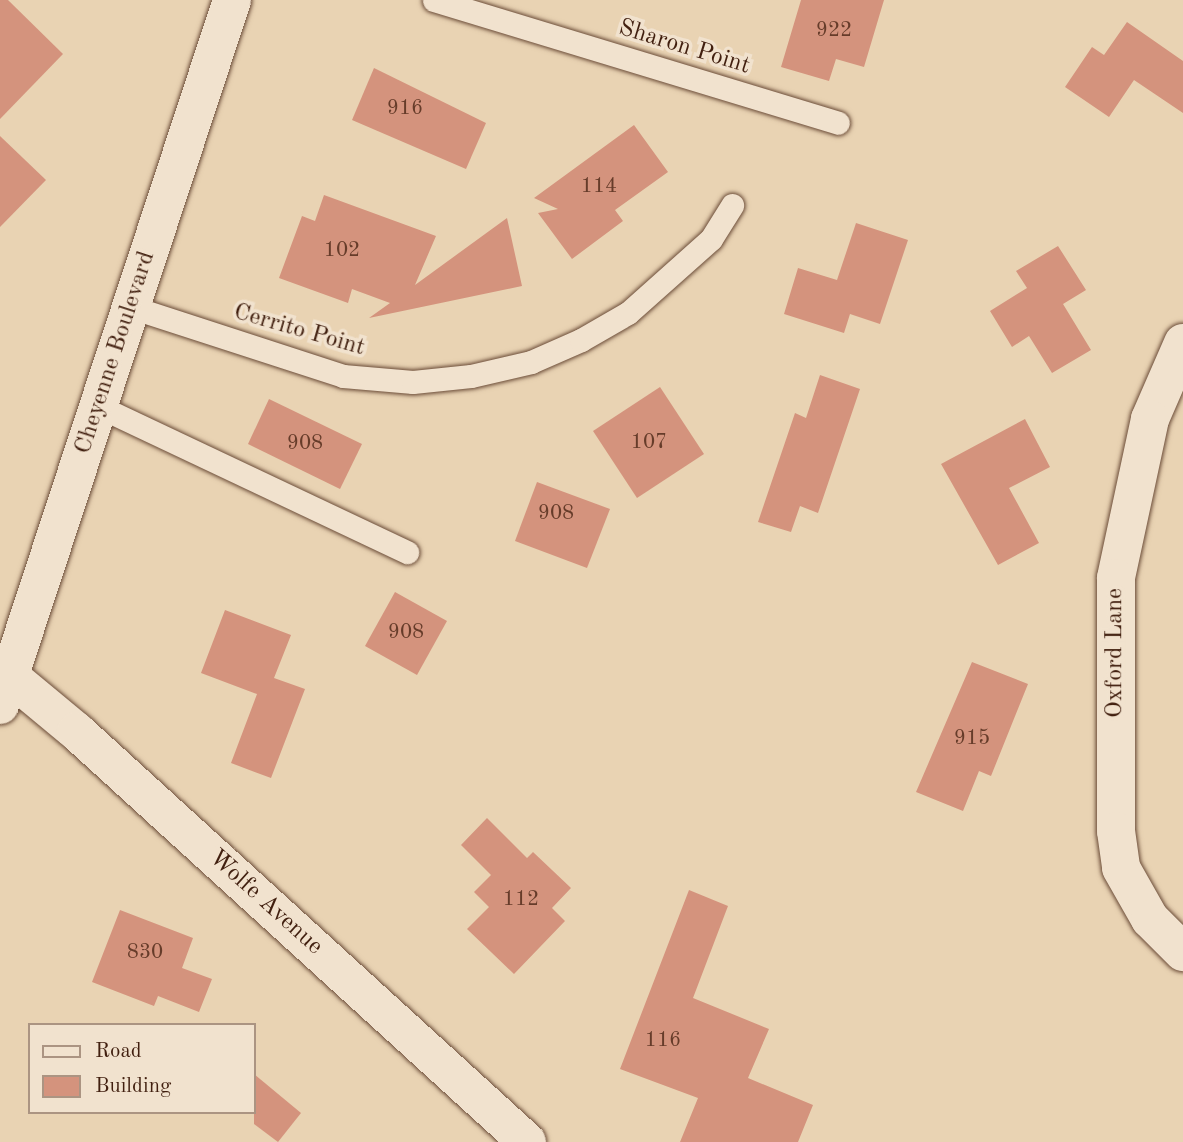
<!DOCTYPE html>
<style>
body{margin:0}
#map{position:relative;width:1183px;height:1142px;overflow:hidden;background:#e9d3b3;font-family:"Old Standard TT",serif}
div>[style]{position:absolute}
.building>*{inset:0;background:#d4937d}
.roads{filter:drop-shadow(0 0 2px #6b4c38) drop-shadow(0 0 2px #6b4c38)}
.service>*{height:23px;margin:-11.5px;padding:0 11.5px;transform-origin:11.5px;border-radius:11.5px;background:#f1e2ce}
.minor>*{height:38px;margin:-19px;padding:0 19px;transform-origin:19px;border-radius:19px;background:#f1e2ce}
.secondary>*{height:38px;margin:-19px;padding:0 19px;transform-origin:19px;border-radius:19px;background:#f1e2ce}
span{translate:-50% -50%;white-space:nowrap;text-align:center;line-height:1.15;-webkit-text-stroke:7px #f1e2ce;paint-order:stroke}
.number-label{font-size:21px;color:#663c2a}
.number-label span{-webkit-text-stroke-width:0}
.street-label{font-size:24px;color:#411f0f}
.legend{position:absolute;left:28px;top:1023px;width:228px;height:91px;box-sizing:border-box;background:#f1e2ce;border:2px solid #ab9482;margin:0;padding:9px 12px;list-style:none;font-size:21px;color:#411f0f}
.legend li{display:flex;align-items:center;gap:14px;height:35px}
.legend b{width:35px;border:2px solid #ab9482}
</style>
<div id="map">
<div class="building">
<i style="clip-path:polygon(0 0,8px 0,63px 54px,0 119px)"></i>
<i style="clip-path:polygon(801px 0,884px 0,864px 67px,836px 59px,829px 81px,781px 67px)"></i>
<i style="clip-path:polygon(1127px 22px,1183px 61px,1183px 113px,1134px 80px,1109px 117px,1065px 87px,1092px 47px,1104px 55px)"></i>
<i style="clip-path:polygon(374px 68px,486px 123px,466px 169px,352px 120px)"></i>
<i style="clip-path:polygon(634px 125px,668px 172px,615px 210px,623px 221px,572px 259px,538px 213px,558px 209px,534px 198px)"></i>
<i style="clip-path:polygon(0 136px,46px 180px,0 227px)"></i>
<i style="clip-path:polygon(324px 195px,436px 236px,415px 285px,507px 218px,522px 286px,369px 318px,390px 303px,352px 289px,348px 303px,279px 278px,302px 216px,315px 221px)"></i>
<i style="clip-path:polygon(856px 223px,908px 240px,880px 324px,850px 314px,844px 333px,784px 314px,798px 268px,837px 280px)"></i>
<i style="clip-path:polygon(1058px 246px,1086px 290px,1063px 304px,1091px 350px,1052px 373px,1029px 336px,1012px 347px,990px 311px,1027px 288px,1016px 271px)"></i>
<i style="clip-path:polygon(820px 375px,860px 389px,818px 513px,800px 506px,791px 532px,758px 522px,795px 413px,806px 418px)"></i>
<i style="clip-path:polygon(660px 387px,704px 454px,637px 498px,593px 431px)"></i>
<i style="clip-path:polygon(269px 399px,362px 444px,340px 489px,248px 444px)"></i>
<i style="clip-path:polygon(1025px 419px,1050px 467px,1009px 488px,1039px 543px,998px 565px,941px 464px)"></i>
<i style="clip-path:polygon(537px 482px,610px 509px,587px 568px,515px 541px)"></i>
<i style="clip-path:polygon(395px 592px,447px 621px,417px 675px,365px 646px)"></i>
<i style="clip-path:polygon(225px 610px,291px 635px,274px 678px,305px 689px,271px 778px,231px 763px,257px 694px,201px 673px)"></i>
<i style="clip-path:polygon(972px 662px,1028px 684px,991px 776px,979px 771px,963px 811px,916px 792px)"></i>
<i style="clip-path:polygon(487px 818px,527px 858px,533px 852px,571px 888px,552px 908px,565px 921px,514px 974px,467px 929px,489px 907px,474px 892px,491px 875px,461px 845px)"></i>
<i style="clip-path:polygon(689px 890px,728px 906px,693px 998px,769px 1029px,748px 1078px,813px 1105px,798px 1142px,680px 1142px,698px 1098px,620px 1069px)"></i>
<i style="clip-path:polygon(120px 910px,193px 938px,182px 968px,212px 979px,199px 1012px,158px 996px,154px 1006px,92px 982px)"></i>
<i style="clip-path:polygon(254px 1074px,301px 1113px,278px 1142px,254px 1124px)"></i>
</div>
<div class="roads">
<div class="service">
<i style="left:434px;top:0;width:422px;rotate:16.9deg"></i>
<i style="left:131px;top:307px;width:223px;rotate:18deg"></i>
<i style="left:343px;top:376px;width:70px;rotate:4.9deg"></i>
<i style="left:413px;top:382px;width:58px;rotate:-5.9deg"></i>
<i style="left:471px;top:376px;width:62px;rotate:-13.1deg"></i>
<i style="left:531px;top:362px;width:55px;rotate:-23.7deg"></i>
<i style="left:581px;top:340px;width:54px;rotate:-29.9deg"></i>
<i style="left:628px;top:313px;width:111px;rotate:-41.7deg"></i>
<i style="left:711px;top:239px;width:40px;rotate:-58deg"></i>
<i style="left:98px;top:406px;width:342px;rotate:25.3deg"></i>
</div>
<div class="minor">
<i style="left:1183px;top:343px;width:83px;rotate:113.5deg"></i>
<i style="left:1150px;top:419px;width:163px;rotate:102.1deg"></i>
<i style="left:1116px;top:578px;width:253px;rotate:90deg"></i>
<i style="left:1116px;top:831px;width:37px;rotate:82deg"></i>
<i style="left:1121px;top:868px;width:59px;rotate:60.4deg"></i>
<i style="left:1150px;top:919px;width:47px;rotate:45deg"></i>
<i style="left:0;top:668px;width:99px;rotate:39.7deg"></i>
<i style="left:76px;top:731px;width:610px;rotate:42.34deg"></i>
</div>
<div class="secondary">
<i style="left:0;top:705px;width:742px;rotate:-71.78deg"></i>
</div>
</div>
<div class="number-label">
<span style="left:834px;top:31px">922</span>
<span style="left:405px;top:109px">916</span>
<span style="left:599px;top:187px">114</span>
<span style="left:342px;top:251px">102</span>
<span style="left:649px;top:443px">107</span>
<span style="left:305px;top:444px">908</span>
<span style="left:556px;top:514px">908</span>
<span style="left:406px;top:633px">908</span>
<span style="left:972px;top:739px">915</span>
<span style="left:521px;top:900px">112</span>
<span style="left:145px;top:953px">830</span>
<span style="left:663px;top:1041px">116</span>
</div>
<div class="street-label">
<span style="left:684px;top:48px;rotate:17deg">Sharon Point</span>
<span style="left:299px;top:331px;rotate:16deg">Cerrito Point</span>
<span style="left:116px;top:353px;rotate:-72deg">Cheyenne Boulevard</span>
<span style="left:1116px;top:653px;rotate:-90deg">Oxford Lane</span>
<span style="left:265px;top:903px;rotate:42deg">Wolfe Avenue</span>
</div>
<ul class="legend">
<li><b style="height:9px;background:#f1e2ce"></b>Road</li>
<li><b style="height:19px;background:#d4937d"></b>Building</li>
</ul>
</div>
